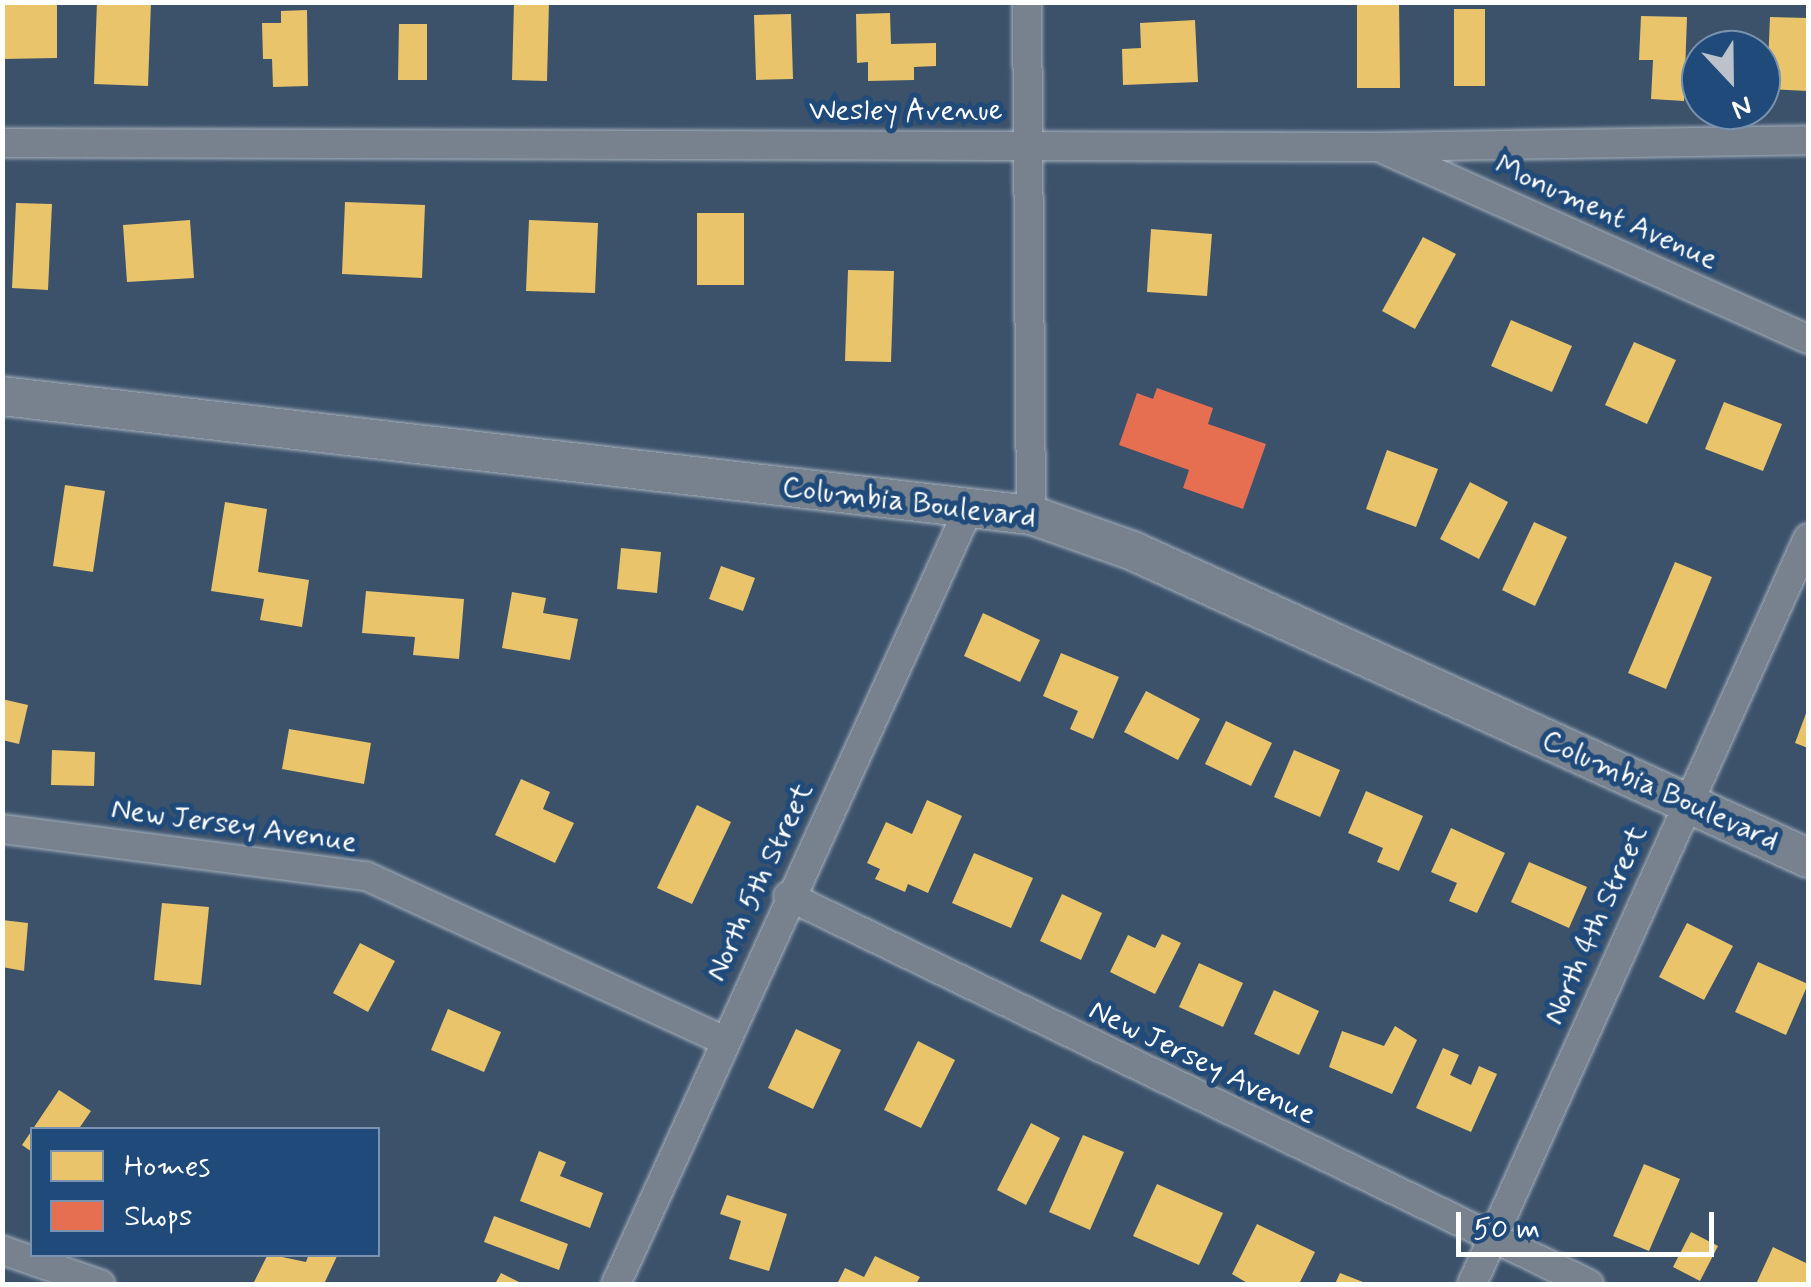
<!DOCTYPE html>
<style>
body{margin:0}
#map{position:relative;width:1811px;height:1287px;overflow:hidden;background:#3c526b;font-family:Mynerve,sans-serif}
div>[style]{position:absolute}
.homes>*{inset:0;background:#e9c46a}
.shops>*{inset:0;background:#e76f51}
.roads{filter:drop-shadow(0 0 2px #a7b1bc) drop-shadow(0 0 2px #a7b1bc)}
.street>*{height:28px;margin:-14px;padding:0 14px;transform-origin:14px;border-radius:14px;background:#77828e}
.secondary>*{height:38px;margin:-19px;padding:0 19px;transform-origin:19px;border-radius:19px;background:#77828e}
span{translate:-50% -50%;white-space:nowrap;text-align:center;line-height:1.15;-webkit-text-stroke:10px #1f4a7a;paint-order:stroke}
.street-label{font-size:30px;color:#fff}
.frame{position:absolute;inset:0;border:5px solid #fff;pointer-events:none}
.legend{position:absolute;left:30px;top:1127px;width:350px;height:130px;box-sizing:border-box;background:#1f4a7a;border:2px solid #7992af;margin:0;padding:12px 18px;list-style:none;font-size:30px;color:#fff}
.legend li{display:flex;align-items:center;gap:20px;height:50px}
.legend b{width:50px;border:2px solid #7992af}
.north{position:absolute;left:1681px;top:30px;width:100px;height:100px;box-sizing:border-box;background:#1f4a7a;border:2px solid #7992af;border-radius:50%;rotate:158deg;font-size:28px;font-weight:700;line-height:40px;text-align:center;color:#fff}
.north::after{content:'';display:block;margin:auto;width:35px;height:45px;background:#bbc2cb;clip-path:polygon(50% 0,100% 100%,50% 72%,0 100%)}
.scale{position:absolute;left:1456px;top:1212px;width:258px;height:45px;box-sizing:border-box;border:5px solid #fff;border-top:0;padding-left:12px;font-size:30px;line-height:35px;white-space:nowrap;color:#fff;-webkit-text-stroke:8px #1f4a7a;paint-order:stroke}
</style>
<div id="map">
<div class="homes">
<i style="clip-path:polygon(2px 2px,57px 3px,57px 58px,2px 59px)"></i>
<i style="clip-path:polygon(97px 2px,151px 2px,148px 86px,94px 84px)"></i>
<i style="clip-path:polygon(514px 2px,549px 2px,547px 81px,512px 80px)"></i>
<i style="clip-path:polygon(1357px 2px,1399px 2px,1400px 88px,1357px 88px)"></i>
<i style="clip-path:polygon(1454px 9px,1485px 9px,1485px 86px,1454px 86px)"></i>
<i style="clip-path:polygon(307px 10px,308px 86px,273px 87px,272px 59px,263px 59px,262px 23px,281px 23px,281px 11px)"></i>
<i style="clip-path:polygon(890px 13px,891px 44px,936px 43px,936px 66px,914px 67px,914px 80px,868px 81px,868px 62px,857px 63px,856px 14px)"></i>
<i style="clip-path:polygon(791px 14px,793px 79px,756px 80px,754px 15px)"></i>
<i style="clip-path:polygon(1641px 16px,1687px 17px,1684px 101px,1651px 99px,1653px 60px,1639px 60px)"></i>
<i style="clip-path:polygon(1770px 17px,1808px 18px,1808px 91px,1767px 89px)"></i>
<i style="clip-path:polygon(1195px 20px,1198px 82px,1123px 85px,1122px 49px,1141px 48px,1140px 23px)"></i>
<i style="clip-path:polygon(399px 24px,427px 24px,427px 80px,398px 80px)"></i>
<i style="clip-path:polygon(345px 202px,425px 205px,422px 278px,342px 274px)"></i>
<i style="clip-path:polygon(16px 203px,52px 204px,48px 290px,12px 288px)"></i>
<i style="clip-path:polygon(697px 213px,744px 213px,744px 285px,697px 285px)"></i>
<i style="clip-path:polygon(190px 220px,194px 278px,127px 282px,123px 225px)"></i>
<i style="clip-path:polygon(529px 220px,598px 223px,595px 293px,526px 291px)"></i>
<i style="clip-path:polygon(1151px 229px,1212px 234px,1207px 296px,1147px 292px)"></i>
<i style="clip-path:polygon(1423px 237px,1456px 254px,1415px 329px,1382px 311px)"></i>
<i style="clip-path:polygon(848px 270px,894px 271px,891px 362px,845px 361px)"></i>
<i style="clip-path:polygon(1511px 320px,1572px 346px,1552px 392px,1491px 366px)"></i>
<i style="clip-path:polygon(1634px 342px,1676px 360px,1647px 424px,1605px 405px)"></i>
<i style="clip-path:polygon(1724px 402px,1782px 424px,1763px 471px,1705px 449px)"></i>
<i style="clip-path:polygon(1387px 450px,1438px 469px,1416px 527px,1366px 509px)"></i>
<i style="clip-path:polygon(1470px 482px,1508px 502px,1479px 559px,1440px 539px)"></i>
<i style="clip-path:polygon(65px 485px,105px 491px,93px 572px,53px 566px)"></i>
<i style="clip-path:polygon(225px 502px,267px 509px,258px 572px,309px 580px,302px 627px,260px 620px,264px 599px,211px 591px)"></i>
<i style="clip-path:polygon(1534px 522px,1567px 537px,1535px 606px,1502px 590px)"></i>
<i style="clip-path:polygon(621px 548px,661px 552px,657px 593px,617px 589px)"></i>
<i style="clip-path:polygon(1675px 562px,1712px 577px,1666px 689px,1628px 673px)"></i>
<i style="clip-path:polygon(721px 566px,755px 578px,743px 611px,709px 599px)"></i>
<i style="clip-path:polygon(366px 591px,464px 599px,459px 659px,413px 655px,415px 637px,362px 633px)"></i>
<i style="clip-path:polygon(512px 592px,546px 598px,543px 613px,578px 619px,570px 660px,502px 648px)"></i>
<i style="clip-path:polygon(983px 613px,1040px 640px,1020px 682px,964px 656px)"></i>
<i style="clip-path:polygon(1061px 653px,1119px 677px,1093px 739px,1070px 729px,1078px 711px,1043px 696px)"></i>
<i style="clip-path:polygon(1146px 691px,1200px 719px,1178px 760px,1124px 732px)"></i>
<i style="clip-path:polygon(2px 699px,28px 705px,19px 744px,2px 740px)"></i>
<i style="clip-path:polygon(1808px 708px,1808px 748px,1795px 743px)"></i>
<i style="clip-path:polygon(1226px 721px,1272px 743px,1251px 786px,1205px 764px)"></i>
<i style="clip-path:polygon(289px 729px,371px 743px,364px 784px,282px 769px)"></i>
<i style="clip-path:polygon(52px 750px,95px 752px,94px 786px,51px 785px)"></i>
<i style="clip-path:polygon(1294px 750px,1340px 770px,1320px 817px,1274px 797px)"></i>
<i style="clip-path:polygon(521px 779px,550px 792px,543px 809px,574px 823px,555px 863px,495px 835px)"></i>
<i style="clip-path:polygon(1366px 791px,1423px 816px,1399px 871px,1377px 862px,1383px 848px,1348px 833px)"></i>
<i style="clip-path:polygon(927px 800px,962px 816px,928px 893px,908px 884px,905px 892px,875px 879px,880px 869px,867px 863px,886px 822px,912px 834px)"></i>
<i style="clip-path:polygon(697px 805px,731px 822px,692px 904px,657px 888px)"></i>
<i style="clip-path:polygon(1451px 828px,1505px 853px,1477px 913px,1449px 901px,1457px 883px,1431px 872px)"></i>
<i style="clip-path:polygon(974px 853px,1033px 878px,1011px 928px,952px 903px)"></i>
<i style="clip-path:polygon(1529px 862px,1587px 887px,1569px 928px,1511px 902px)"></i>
<i style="clip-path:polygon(1062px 894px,1102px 913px,1081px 960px,1040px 941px)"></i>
<i style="clip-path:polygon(162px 903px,209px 907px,201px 985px,154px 980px)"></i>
<i style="clip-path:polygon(2px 920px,28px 923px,24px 971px,2px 967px)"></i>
<i style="clip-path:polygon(1687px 923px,1733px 946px,1704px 1000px,1659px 977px)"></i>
<i style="clip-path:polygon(1162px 934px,1181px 943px,1155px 994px,1110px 972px,1128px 935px,1155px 948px)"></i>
<i style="clip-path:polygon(360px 943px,395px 961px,368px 1012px,333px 993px)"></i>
<i style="clip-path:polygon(1758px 962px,1808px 984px,1786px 1035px,1735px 1012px)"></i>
<i style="clip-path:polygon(1199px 963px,1243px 983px,1223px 1027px,1179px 1007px)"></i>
<i style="clip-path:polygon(1274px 990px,1319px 1011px,1299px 1055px,1254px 1034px)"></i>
<i style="clip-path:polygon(448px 1009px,501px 1032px,484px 1072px,431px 1050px)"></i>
<i style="clip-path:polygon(1395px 1026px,1417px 1040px,1392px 1094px,1329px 1067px,1342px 1031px,1384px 1046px)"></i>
<i style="clip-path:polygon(796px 1029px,841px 1050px,813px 1109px,768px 1088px)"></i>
<i style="clip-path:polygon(918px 1041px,955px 1060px,921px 1128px,884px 1110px)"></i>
<i style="clip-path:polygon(1443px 1048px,1459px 1055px,1450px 1075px,1471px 1085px,1479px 1066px,1497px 1074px,1471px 1132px,1416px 1108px)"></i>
<i style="clip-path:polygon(59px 1090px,91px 1111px,78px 1130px,32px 1130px,32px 1152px,22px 1145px)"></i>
<i style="clip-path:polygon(1031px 1123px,1060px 1138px,1026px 1205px,997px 1190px)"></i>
<i style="clip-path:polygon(1083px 1135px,1124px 1152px,1090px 1230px,1049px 1212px)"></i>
<i style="clip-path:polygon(539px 1151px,566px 1162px,560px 1176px,603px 1193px,590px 1228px,520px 1201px)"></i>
<i style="clip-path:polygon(1644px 1164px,1680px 1179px,1649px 1251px,1613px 1236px)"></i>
<i style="clip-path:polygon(1157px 1184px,1223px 1213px,1199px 1265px,1133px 1236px)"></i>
<i style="clip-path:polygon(727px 1195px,787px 1214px,769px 1271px,729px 1259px,741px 1221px,720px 1214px)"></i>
<i style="clip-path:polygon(494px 1216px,568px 1244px,559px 1270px,484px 1242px)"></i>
<i style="clip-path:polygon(1257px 1224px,1315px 1252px,1299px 1284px,1249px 1284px,1232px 1274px)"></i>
<i style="clip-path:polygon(1691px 1232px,1718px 1246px,1700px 1281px,1673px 1267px)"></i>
<i style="clip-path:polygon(1773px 1247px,1808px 1264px,1808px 1284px,1756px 1284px)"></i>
<i style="clip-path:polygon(268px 1254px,306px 1262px,309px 1254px,338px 1254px,324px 1284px,253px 1284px)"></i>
<i style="clip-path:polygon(875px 1256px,920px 1277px,916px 1284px,837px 1284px,845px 1268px,864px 1277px)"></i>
<i style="clip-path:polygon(501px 1273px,523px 1284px,495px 1284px)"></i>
<i style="clip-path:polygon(1340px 1273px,1368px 1284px,1335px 1284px)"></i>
</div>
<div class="shops">
<i style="clip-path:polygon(1157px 388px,1213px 408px,1208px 424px,1266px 444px,1243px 509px,1183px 488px,1189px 470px,1119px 445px,1137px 393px,1153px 399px)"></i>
</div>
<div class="roads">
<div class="street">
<i style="left:1027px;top:2px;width:513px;rotate:89.55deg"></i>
<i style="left:2px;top:143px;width:1375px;rotate:0.17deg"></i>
<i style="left:1377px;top:147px;width:431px;rotate:-0.9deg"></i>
<i style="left:1385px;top:150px;width:463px;rotate:24.1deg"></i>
<i style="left:2px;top:829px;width:367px;rotate:7.4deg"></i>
<i style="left:366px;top:876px;width:393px;rotate:24.7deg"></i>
<i style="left:788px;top:896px;width:890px;rotate:25.85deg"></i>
<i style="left:2px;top:1250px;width:104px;rotate:19.1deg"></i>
<i style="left:616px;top:1284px;width:850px;rotate:-65.54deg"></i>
<i style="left:1472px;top:1284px;width:818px;rotate:-65.75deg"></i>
</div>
<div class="secondary">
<i style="left:2px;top:396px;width:1036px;rotate:6.6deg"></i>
<i style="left:1031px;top:515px;width:108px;rotate:19.4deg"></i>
<i style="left:1133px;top:551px;width:742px;rotate:24.46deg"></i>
</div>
</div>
<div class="street-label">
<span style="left:906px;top:111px">Wesley Avenue</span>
<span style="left:1606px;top:213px;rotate:24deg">Monument Avenue</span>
<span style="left:909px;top:503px;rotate:7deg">Columbia Boulevard</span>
<span style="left:1660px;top:791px;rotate:24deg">Columbia Boulevard</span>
<span style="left:234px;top:826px;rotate:8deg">New Jersey Avenue</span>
<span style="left:760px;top:882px;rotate:-65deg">North 5th Street</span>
<span style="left:1596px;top:925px;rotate:-66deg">North 4th Street</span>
<span style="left:1202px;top:1063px;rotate:26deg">New Jersey Avenue</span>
</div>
<div class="frame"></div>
<ul class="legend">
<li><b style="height:28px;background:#e9c46a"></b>Homes</li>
<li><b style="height:28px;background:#e76f51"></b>Shops</li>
</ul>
<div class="north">N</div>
<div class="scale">50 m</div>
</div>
